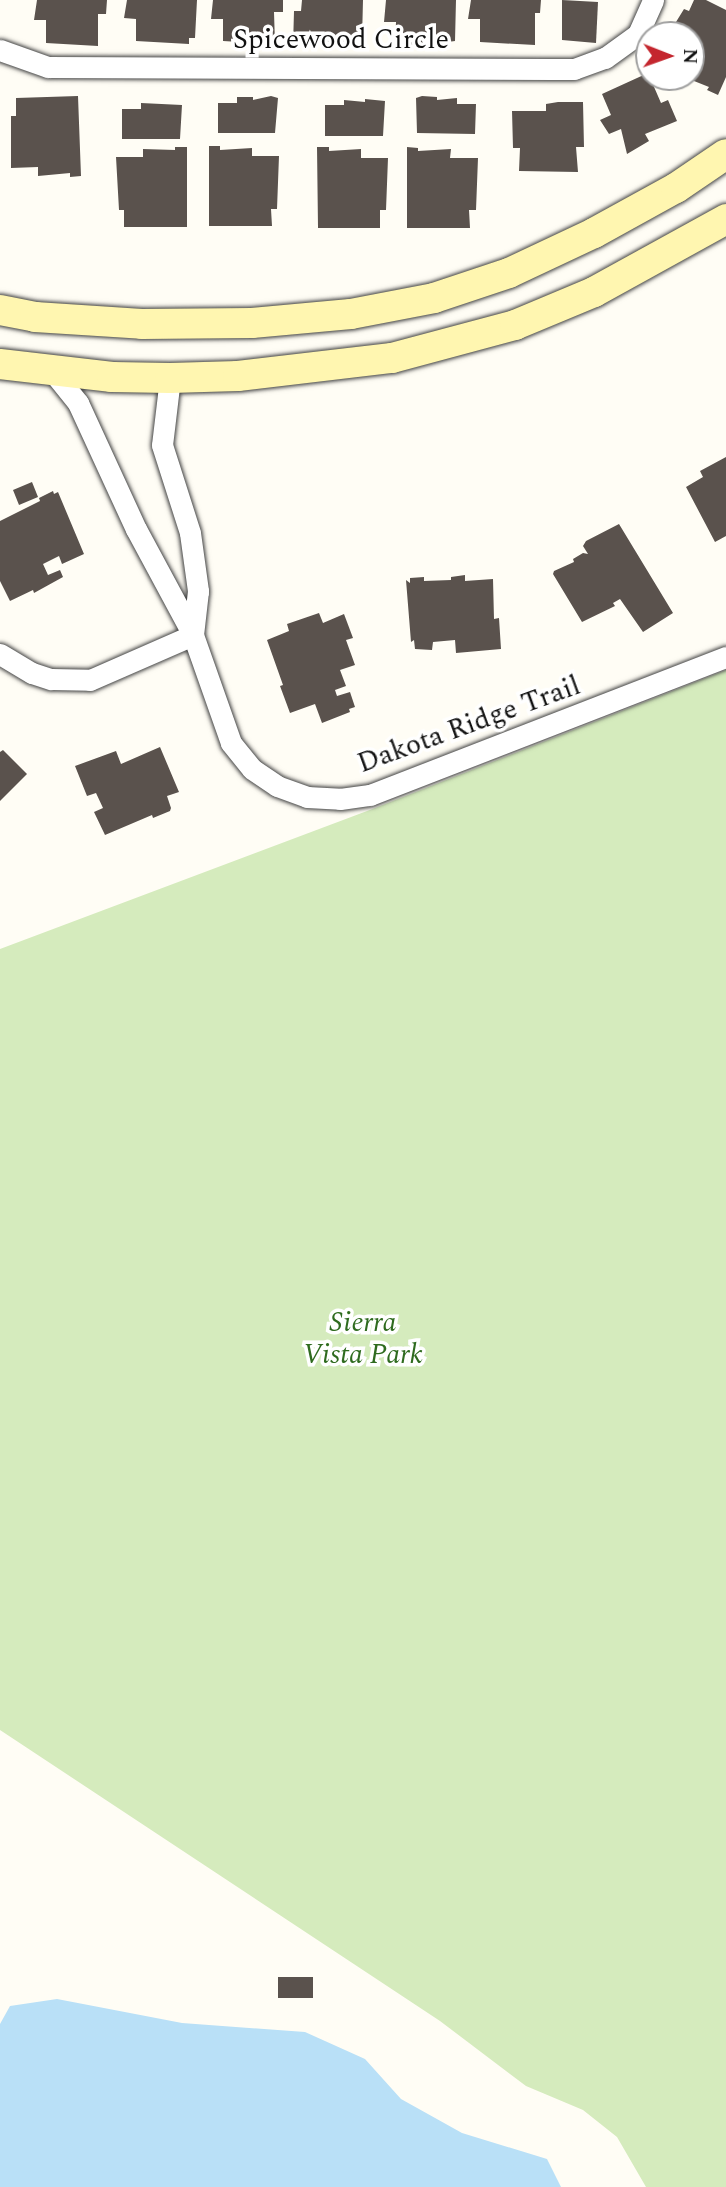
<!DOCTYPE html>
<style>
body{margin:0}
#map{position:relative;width:726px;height:2187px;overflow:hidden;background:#fffdf5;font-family:Spectral,serif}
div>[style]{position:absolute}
.green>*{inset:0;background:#d5ebbd}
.water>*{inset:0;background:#b9e0f7}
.building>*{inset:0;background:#5a524d}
.roads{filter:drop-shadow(0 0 2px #444) drop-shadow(0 0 2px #444)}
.street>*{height:21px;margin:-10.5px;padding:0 10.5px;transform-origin:10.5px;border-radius:10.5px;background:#fff}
.secondary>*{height:30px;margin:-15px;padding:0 15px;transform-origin:15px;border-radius:15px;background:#fff6b0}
span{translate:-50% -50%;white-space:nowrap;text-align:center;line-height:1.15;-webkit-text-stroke:7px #fff;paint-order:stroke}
.street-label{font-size:28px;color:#111}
.park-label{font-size:28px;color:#2f6b1f;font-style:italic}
.north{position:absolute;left:635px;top:21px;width:70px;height:70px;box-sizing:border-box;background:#fff;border:2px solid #a0a0a0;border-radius:50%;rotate:91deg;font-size:19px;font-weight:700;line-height:28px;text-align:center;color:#111}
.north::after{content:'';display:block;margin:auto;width:24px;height:32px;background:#c4262e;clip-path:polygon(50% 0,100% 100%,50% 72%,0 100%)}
</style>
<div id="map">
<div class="green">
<i style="clip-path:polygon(726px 670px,726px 2187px,646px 2187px,617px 2137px,583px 2110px,526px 2086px,440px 2021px,0 1730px,0 949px,375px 808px)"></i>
</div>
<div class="water">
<i style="clip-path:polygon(57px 1999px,182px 2023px,305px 2032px,365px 2059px,401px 2099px,462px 2133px,547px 2159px,561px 2187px,0 2187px,0 2024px,10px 2006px)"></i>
</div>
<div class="building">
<i style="clip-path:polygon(37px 0,107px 0,106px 14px,98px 14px,98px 46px,46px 43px,46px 20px,34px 20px)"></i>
<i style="clip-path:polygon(197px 0,195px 38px,189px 38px,189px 44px,136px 41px,136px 19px,124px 18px,127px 0)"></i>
<i style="clip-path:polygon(283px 0,283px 12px,274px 12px,275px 44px,223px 41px,223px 19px,211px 19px,213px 0)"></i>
<i style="clip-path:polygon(302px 0,363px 0,362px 40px,338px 42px,338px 39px,330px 38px,330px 42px,314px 42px,313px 47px,293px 46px,294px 11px,301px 11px)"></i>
<i style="clip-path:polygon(386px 0,456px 0,455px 41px,448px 42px,448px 48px,395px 45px,396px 22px,384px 22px)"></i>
<i style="clip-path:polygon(471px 0,541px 0,540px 13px,535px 13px,535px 45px,480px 42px,480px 19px,468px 19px)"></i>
<i style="clip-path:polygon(562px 0,598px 2px,596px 43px,562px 40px)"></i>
<i style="clip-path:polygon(694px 0,706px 0,726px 10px,726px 77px,718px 95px,707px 90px,709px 87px,684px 77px,691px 77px,691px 35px,668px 35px,684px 9px,689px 11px)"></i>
<i style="clip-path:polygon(648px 73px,661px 103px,668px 100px,677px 121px,645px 134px,649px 141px,627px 154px,621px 129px,609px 134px,600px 120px,611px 115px,602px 94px)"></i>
<i style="clip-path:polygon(78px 96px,81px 176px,70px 177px,70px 173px,38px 176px,38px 167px,11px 168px,11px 116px,16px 116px,16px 98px)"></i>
<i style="clip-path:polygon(271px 96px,278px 98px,275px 133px,218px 133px,218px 103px,237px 103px,237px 97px,253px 97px,253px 100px)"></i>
<i style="clip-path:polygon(422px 96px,437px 97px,437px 100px,457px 98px,457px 104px,476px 104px,475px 134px,417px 133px,416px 98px)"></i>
<i style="clip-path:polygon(365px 99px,385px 101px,383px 136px,325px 136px,325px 105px,344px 105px,344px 100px,365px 102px)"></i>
<i style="clip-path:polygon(558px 102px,583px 102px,584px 147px,576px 147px,578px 172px,519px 171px,520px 148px,513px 148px,512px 111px,546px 111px,546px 104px)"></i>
<i style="clip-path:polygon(141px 103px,182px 105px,180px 139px,122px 139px,122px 109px,141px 109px)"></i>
<i style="clip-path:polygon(209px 146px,220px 146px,220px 150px,252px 148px,252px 156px,279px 156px,277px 209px,271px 209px,272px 226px,209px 226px)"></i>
<i style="clip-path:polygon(175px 147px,187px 147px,187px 227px,124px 227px,124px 210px,119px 210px,116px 157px,143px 157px,143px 149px,175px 150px)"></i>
<i style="clip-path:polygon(317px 147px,329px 147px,329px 151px,361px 149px,361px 158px,388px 158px,386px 210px,380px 210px,380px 228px,318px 228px)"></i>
<i style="clip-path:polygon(407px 147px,418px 148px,418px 151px,451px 149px,450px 158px,478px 158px,476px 210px,469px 210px,470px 228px,407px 228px)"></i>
<i style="clip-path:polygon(726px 457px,726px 536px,715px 542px,686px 487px,703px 477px,700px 471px)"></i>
<i style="clip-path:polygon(32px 482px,38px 497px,19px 505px,13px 490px)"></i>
<i style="clip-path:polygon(53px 491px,54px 494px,58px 492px,84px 554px,62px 564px,59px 556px,43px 564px,48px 575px,60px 570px,63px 577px,34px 593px,33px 590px,10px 601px,0 581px,0 521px,40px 501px,39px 498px)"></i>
<i style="clip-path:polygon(619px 524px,673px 613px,643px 632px,620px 599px,613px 603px,615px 606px,582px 622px,553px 574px,554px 571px,574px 562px,573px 559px,583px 553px,588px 554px,583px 546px,586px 541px)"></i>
<i style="clip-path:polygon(465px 575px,465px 581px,493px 579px,494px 619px,499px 618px,501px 649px,456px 653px,455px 640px,433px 642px,432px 650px,415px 649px,414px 640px,411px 642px,406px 580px,410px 583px,410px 578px,424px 577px,424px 581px,451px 580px,451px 577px)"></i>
<i style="clip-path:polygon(319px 613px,323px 623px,344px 614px,353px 638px,346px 640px,355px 665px,340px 670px,346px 686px,335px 690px,337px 696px,350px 692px,355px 707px,349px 709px,350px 712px,322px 723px,315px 704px,290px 713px,280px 686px,283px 685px,267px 640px,289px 631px,287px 624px)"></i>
<i style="clip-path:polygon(160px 747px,179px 792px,167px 796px,171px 808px,170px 811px,153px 818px,152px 815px,105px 835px,94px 812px,103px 808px,96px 793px,87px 796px,75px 766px,116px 751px,121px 764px)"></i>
<i style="clip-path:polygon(3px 750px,27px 774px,0 801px,0 752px)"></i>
<i style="clip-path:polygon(278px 1977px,313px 1977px,313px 1998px,278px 1998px)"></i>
</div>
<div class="roads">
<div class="street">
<i style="left:0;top:50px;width:51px;rotate:19.5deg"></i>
<i style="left:48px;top:67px;width:526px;rotate:0.22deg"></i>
<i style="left:574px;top:69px;width:33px;rotate:-20deg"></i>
<i style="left:605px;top:58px;width:41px;rotate:-36deg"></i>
<i style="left:638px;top:34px;width:37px;rotate:-66deg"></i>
<i style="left:53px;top:372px;width:40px;rotate:51deg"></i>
<i style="left:78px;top:403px;width:139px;rotate:65.3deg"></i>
<i style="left:136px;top:529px;width:120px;rotate:61.7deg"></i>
<i style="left:193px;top:635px;width:114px;rotate:70.6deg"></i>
<i style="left:231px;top:743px;width:33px;rotate:51deg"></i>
<i style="left:252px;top:769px;width:30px;rotate:34deg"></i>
<i style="left:277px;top:786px;width:32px;rotate:20deg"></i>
<i style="left:307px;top:797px;width:33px;rotate:3deg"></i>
<i style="left:340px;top:799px;width:30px;rotate:-8deg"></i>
<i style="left:370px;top:795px;width:382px;rotate:-21.2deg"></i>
<i style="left:170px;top:378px;width:67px;rotate:96.8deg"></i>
<i style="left:162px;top:445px;width:92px;rotate:72.3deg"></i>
<i style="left:190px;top:533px;width:59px;rotate:82.1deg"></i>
<i style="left:198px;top:591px;width:44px;rotate:96.5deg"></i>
<i style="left:0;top:654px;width:37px;rotate:31deg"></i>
<i style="left:32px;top:673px;width:20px;rotate:18deg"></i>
<i style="left:51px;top:679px;width:39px;rotate:1deg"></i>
<i style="left:90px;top:680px;width:112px;rotate:-23.6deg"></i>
</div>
<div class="secondary">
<i style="left:0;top:310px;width:36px;rotate:11deg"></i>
<i style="left:35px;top:317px;width:107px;rotate:3.7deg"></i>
<i style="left:142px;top:324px;width:110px;rotate:-0.5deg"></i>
<i style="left:252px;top:323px;width:99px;rotate:-5.2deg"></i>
<i style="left:351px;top:314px;width:85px;rotate:-10.9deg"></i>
<i style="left:434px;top:298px;width:79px;rotate:-18.4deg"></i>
<i style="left:509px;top:273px;width:94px;rotate:-25.2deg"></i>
<i style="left:594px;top:233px;width:94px;rotate:-28.8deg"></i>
<i style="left:676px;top:188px;width:60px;rotate:-34.2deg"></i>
<i style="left:0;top:364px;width:113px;rotate:6.6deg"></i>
<i style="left:112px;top:377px;width:58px;rotate:1deg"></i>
<i style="left:170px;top:378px;width:68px;rotate:-1.7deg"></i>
<i style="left:238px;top:376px;width:155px;rotate:-6.7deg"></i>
<i style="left:392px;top:358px;width:127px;rotate:-15deg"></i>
<i style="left:515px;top:325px;width:86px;rotate:-22.7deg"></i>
<i style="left:594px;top:292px;width:151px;rotate:-28.9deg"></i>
</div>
</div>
<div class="street-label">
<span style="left:341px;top:40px">Spicewood Circle</span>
<span style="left:469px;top:725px;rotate:-20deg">Dakota Ridge Trail</span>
</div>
<div class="park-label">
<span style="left:363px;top:1339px">Sierra<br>Vista Park</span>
</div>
<div class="north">N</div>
</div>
